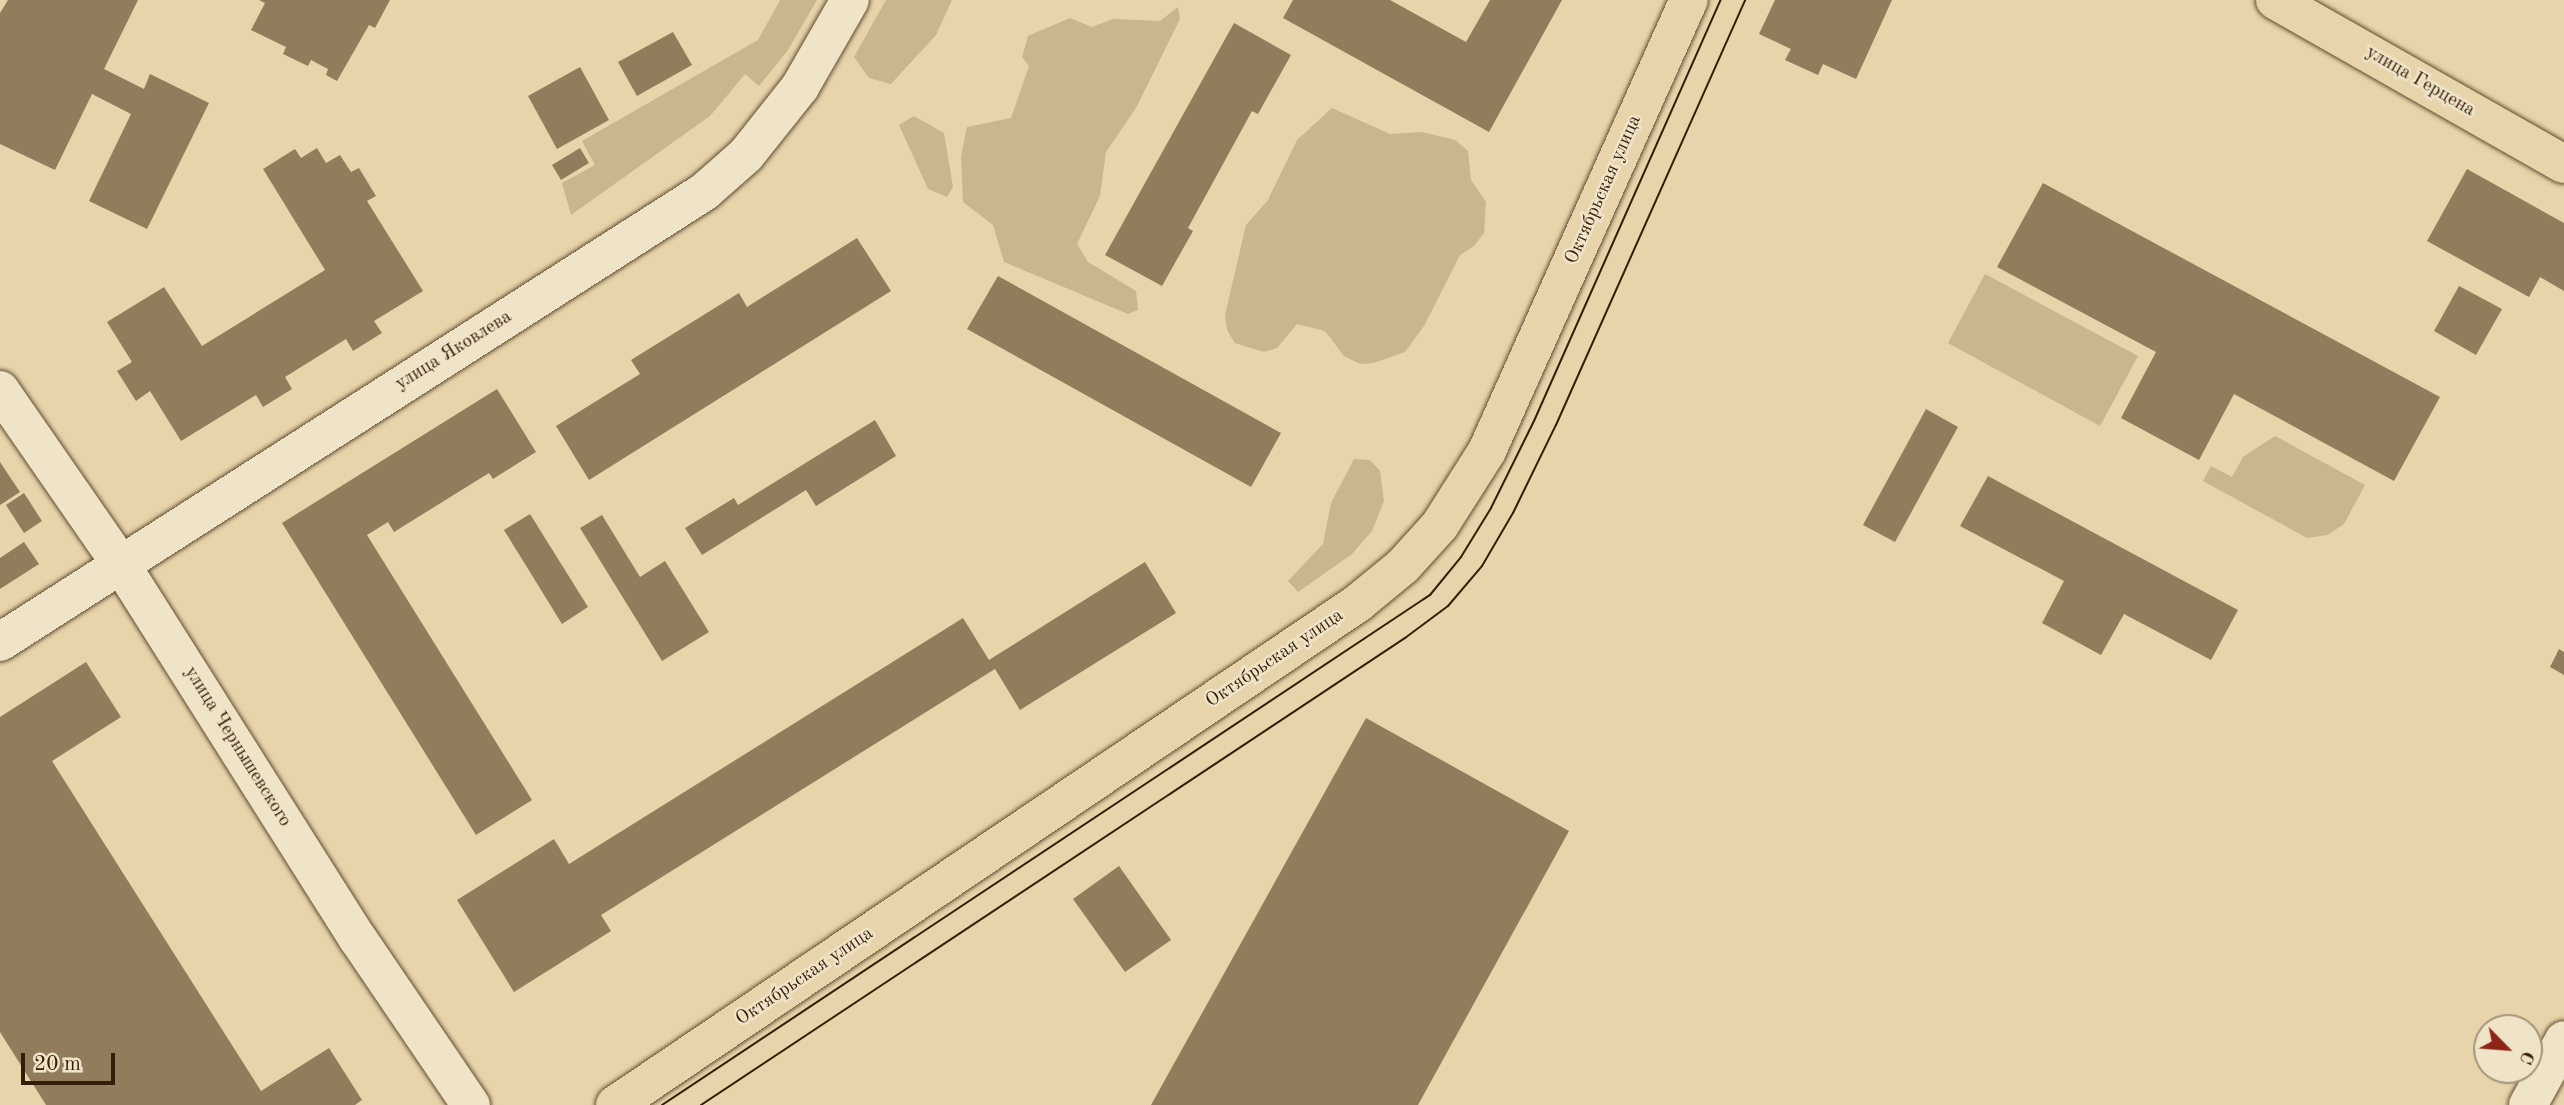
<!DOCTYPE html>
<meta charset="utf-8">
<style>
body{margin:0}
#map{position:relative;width:2564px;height:1105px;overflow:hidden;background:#e7d4aa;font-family:"Old Standard TT",serif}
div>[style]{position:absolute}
.green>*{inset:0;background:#c9b58e}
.building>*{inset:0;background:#917d5c}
.roads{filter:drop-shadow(0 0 2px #614c30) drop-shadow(0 0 2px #614c30)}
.minor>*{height:38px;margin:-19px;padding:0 19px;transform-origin:19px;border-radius:19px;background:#efe3c8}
.major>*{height:38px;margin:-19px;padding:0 19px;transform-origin:19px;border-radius:19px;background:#e7d4aa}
.tram>*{height:2px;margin:-1px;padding:0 1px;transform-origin:1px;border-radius:1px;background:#341e08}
span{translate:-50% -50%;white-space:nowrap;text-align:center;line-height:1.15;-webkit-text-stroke:5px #efe3c8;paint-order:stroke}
.street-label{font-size:19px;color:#341e08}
.north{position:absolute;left:2473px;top:1014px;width:70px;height:70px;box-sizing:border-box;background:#efe3c8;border:2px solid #a4947b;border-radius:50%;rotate:115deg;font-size:19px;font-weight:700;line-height:28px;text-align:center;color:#341e08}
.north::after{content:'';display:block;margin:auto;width:24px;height:32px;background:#8f2418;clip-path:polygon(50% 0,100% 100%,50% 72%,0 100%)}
.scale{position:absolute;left:21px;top:1053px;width:94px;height:32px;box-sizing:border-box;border:4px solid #341e08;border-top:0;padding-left:9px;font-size:21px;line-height:24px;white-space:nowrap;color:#341e08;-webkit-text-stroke:5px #efe3c8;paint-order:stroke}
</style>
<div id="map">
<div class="green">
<i style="clip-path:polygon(780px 0,817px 0,788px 50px,759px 86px,745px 74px,710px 116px,571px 215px,562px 183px,595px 165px,582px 141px,758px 40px)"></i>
<i style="clip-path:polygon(886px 0,952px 0,936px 35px,891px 84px,869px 78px,854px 57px)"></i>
<i style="clip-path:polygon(1178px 7px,1180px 19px,1136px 108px,1106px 152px,1100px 196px,1077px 244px,1088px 262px,1136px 291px,1138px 310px,1128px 314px,1004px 262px,993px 225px,963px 202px,961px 156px,967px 127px,1011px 118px,1029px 66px,1022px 57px,1028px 36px,1070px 18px,1092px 27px,1113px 19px,1160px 21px)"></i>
<i style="clip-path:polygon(1332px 108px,1390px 134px,1422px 132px,1455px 140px,1468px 151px,1471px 180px,1486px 202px,1484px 233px,1474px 246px,1460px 255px,1424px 326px,1405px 352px,1374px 363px,1360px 364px,1344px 356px,1325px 331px,1297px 324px,1277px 348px,1264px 352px,1235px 343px,1227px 330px,1225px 315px,1246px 225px,1268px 200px,1297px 140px)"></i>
<i style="clip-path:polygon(914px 116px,944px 133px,953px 187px,947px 197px,928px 189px,899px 125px)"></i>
<i style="clip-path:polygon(1985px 274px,2138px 356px,2100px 426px,1948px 343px)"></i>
<i style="clip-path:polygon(2275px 436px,2365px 485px,2344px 524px,2327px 535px,2307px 538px,2203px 481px,2211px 466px,2232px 477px,2243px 457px)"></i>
<i style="clip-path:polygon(1354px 459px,1370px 460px,1380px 471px,1384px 501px,1372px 531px,1352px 554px,1298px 592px,1288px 581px,1323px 544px,1331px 503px)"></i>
</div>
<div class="building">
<i style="clip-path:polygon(8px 0,138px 0,104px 69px,144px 89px,150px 74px,209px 103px,147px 229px,89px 201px,131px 114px,92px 94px,55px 170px,0 144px,0 13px)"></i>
<i style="clip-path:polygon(259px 0,390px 0,375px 28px,369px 25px,337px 81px,326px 75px,328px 69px,311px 60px,308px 66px,283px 54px,286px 47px,251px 30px,265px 3px)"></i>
<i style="clip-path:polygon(1293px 0,1390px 0,1466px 42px,1490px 0,1562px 0,1489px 132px,1283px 18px)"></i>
<i style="clip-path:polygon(1775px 0,1892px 0,1856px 79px,1823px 64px,1818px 75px,1785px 60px,1791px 49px,1759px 34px)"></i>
<i style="clip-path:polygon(1234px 23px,1291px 55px,1258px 114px,1252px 111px,1188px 228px,1193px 231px,1162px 286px,1105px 255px)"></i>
<i style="clip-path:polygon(673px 32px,692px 65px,637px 96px,618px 62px)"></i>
<i style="clip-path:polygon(580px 67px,609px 120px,557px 149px,528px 96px)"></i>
<i style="clip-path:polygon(317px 148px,326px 163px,340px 155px,351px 172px,359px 168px,376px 196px,367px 201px,423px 291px,374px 321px,382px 333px,353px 351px,346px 339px,285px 377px,292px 389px,263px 407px,256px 395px,181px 441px,150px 391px,136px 401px,117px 371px,132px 362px,107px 322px,164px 287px,202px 346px,325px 270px,263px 169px,295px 149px,301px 158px)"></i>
<i style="clip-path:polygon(580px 148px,589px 163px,561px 180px,552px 165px)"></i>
<i style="clip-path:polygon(2467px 169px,2564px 223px,2564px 291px,2540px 277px,2529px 297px,2427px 241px)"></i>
<i style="clip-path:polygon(2043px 183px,2440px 397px,2394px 481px,2234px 394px,2199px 460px,2121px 418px,2156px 352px,1997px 267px)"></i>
<i style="clip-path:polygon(857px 238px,891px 291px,589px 480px,556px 426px,640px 374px,631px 360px,739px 293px,747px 307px)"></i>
<i style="clip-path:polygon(998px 276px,1281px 433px,1251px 487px,967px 329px)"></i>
<i style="clip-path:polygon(2459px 286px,2502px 309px,2476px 355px,2434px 331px)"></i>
<i style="clip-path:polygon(497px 389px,536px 452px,493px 479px,489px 473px,394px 532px,388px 522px,367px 535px,532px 800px,476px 835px,282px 523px)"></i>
<i style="clip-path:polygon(1926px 409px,1958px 427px,1895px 542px,1863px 525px)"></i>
<i style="clip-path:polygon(875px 420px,896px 456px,816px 506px,806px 490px,702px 555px,685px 528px,734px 498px,738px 505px)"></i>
<i style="clip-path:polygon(0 462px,20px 492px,0 505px)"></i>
<i style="clip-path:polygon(1988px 476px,2238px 610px,2211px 660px,2124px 614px,2101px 655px,2042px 623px,2064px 581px,1960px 526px)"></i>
<i style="clip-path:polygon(24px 493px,42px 521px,24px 533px,6px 505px)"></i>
<i style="clip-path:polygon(530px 514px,588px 607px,562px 624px,504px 530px)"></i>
<i style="clip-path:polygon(602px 515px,640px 577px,665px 561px,709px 632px,662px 661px,580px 528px)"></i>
<i style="clip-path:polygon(24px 542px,39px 564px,0 589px,0 558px)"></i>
<i style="clip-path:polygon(1145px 562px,1176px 613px,1020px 710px,995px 669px,601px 915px,611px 931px,514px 992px,457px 900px,554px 839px,569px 864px,963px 618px,989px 660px)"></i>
<i style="clip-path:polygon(2559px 649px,2564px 652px,2564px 675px,2550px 667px)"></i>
<i style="clip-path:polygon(86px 662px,121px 717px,52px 761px,261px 1091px,329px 1048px,362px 1100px,355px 1105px,46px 1105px,0 1032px,0 717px)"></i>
<i style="clip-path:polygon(1366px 718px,1569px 831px,1418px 1105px,1151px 1105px)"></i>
<i style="clip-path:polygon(1119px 866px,1171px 940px,1125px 972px,1073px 899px)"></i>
</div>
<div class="roads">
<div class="minor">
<i style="left:0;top:390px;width:211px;rotate:55.3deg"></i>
<i style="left:120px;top:563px;width:445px;rotate:57.7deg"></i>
<i style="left:358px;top:939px;width:201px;rotate:55.8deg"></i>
<i style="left:0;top:642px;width:836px;rotate:-32.59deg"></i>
<i style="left:704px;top:192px;width:56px;rotate:-41.4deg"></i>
<i style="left:746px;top:155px;width:87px;rotate:-51.5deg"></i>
<i style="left:800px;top:87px;width:100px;rotate:-60.1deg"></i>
<i style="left:2528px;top:1105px;width:74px;rotate:-61deg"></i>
</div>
<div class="major">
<i style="left:2275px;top:0;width:332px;rotate:29.6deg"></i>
<i style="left:615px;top:1105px;width:897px;rotate:-34.04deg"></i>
<i style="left:1358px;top:603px;width:58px;rotate:-39.4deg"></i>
<i style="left:1403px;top:566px;width:55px;rotate:-47.9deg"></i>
<i style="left:1440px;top:525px;width:88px;rotate:-57.6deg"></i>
<i style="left:1487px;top:451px;width:494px;rotate:-65.9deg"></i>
</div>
</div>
<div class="tram">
<i style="left:662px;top:1105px;width:922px;rotate:-33.59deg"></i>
<i style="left:1430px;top:595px;width:49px;rotate:-50.8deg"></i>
<i style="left:1461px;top:557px;width:57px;rotate:-58.5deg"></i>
<i style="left:1491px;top:508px;width:97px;rotate:-63.7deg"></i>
<i style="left:1534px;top:421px;width:461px;rotate:-66.1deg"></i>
<i style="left:701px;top:1105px;width:845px;rotate:-33.56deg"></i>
<i style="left:1405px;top:638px;width:54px;rotate:-36.7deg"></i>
<i style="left:1448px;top:606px;width:52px;rotate:-49.6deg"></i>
<i style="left:1482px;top:566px;width:61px;rotate:-59.7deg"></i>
<i style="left:1513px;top:513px;width:98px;rotate:-64deg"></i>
<i style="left:1556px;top:425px;width:465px;rotate:-66deg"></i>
</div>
<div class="street-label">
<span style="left:2420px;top:82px;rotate:30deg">улица Герцена</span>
<span style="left:1604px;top:190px;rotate:-66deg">Октябрьская улица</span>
<span style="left:454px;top:351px;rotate:-32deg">улица Яковлева</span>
<span style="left:1275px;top:659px;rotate:-34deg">Октябрьская улица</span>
<span style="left:237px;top:747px;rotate:58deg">улица Чернышевского</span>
<span style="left:805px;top:977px;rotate:-34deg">Октябрьская улица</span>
</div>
<div class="north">С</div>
<div class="scale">20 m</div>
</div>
